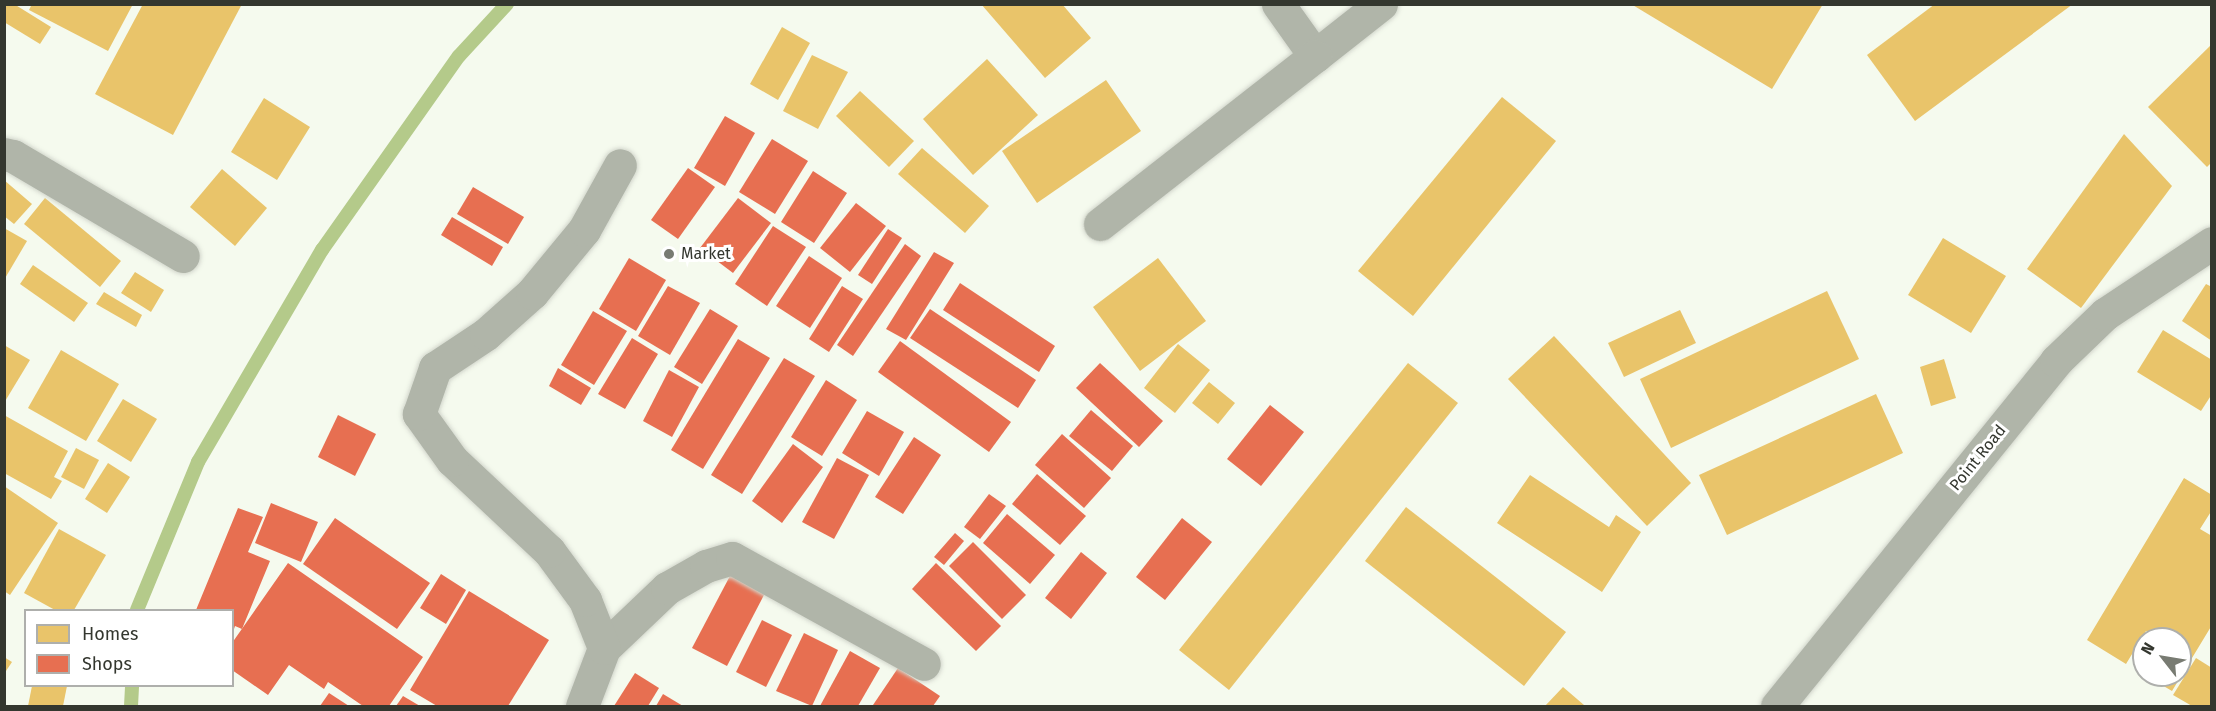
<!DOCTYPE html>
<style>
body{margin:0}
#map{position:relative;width:2216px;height:711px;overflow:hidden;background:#f5faee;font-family:"Fira Sans",sans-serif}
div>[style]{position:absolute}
.homes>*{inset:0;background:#e9c46a}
.shops>*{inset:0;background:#e76f51}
.stream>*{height:14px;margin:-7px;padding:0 7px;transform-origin:7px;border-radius:7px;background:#b4ca8a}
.roads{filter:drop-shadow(0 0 2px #d2d6cc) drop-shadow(0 0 2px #d2d6cc)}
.minor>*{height:33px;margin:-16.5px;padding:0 16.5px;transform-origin:16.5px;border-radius:16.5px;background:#b0b5a9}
.dots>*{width:16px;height:16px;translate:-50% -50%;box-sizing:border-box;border:3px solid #fff;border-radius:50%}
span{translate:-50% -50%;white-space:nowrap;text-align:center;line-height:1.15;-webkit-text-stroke:6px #fff;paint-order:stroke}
.poi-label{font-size:16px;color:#34372f}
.left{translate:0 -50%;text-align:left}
.street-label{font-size:16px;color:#34372f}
.frame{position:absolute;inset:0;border:6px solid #34372f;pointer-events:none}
.legend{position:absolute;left:24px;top:609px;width:210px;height:78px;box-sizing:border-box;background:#fff;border:2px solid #aeafac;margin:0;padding:8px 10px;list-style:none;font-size:18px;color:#34372f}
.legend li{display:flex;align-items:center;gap:12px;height:30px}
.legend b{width:30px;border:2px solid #aeafac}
.north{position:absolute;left:2132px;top:627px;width:60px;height:60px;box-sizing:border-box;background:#fff;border:2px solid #aeafac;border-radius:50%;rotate:301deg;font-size:16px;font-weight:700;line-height:24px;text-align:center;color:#34372f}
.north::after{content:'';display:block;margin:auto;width:21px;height:27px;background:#787b72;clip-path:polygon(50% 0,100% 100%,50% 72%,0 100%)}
</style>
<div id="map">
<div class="homes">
<i style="clip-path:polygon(4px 4px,14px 4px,51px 27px,40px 44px,4px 22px)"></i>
<i style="clip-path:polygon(32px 4px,133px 4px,108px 51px,29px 10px)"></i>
<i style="clip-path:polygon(143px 4px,242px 4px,173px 135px,95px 94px)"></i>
<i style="clip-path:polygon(981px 4px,1062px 4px,1091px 38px,1045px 78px)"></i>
<i style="clip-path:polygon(1631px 4px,1823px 4px,1772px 89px)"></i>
<i style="clip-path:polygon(1935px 4px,2073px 4px,1915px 121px,1867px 55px)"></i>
<i style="clip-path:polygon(782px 27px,810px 43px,778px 100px,750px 84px)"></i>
<i style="clip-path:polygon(2212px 44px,2212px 162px,2207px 167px,2148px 107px)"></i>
<i style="clip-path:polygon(812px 55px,848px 72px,818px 129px,783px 111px)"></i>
<i style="clip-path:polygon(987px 59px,1038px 115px,973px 175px,923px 119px)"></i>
<i style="clip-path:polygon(1106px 80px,1141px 131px,1037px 203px,1002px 151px)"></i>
<i style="clip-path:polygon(860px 91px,914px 141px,889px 167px,836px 116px)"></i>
<i style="clip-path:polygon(1502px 97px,1556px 141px,1413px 316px,1358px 271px)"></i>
<i style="clip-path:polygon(264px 98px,310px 127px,277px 180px,231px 152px)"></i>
<i style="clip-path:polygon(2124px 134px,2172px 186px,2081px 308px,2027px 269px)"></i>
<i style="clip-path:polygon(922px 148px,989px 206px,965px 233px,898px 174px)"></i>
<i style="clip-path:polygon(222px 169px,267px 208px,235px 246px,190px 207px)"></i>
<i style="clip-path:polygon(4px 180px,32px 204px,14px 224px,4px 216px)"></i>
<i style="clip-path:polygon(45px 198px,121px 261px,100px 287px,24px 224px)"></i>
<i style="clip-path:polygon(4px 228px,27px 241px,4px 280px)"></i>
<i style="clip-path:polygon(1943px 238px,2006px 276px,1971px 333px,1908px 295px)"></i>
<i style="clip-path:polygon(1158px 258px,1206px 321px,1140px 371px,1093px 307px)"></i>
<i style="clip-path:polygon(33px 265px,88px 303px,74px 322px,20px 284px)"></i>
<i style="clip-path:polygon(135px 272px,164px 290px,151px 312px,121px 293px)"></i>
<i style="clip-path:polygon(2206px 284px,2212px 287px,2212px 341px,2182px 321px)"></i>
<i style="clip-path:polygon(1827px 291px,1859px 359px,1671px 448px,1640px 379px)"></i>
<i style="clip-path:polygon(104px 292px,142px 315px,136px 327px,96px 304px)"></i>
<i style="clip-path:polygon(1680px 310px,1696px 343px,1624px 377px,1608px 343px)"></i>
<i style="clip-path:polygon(2163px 330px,2212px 360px,2212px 394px,2201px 411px,2137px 372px)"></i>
<i style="clip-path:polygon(1554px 336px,1691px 483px,1647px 526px,1508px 379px)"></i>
<i style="clip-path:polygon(1178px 344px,1210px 370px,1175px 413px,1144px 388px)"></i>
<i style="clip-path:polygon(4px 345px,30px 360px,4px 403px)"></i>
<i style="clip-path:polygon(61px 350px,119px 384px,86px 441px,28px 408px)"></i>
<i style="clip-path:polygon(1944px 359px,1956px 398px,1931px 406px,1920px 367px)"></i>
<i style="clip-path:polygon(1408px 363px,1458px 403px,1229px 690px,1179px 650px)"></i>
<i style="clip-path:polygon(1209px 382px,1235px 403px,1218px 424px,1192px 403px)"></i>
<i style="clip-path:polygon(1876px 394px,1903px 453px,1727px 535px,1699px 475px)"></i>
<i style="clip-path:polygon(123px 399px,157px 419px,131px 462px,97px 441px)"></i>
<i style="clip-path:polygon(4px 415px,68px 451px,54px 477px,62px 481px,51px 499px,4px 473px)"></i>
<i style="clip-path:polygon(76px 448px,99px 460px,84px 489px,61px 477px)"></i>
<i style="clip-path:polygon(108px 463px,130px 477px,107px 513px,85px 499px)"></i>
<i style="clip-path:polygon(1530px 475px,1609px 527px,1616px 515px,1641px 532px,1602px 592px,1497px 523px)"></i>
<i style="clip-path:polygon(2184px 478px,2212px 495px,2212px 510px,2200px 529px,2212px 536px,2212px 625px,2172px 691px,2145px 675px,2180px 675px,2180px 639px,2158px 639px,2146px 631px,2126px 664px,2087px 640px)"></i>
<i style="clip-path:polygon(4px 486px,58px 523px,10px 595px,4px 591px)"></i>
<i style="clip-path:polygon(1406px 507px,1566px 632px,1524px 686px,1365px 561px)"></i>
<i style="clip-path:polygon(59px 529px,106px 555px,74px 610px,55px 610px,24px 593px)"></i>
<i style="clip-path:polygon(4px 657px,12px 662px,4px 674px)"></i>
<i style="clip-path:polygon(2196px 658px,2212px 668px,2212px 706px,2192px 706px,2173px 695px)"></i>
<i style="clip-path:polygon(32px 686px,67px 686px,63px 706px,28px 706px)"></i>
<i style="clip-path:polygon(1563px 687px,1584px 705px,1583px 706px,1545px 706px)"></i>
</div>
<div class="shops">
<i style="clip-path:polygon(725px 116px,755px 133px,725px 186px,694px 168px)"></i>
<i style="clip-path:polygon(772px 139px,808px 161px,775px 214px,739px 192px)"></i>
<i style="clip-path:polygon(688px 168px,715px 187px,678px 239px,651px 220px)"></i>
<i style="clip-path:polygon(813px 171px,847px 193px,814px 243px,781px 222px)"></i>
<i style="clip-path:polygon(473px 187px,524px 217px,508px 244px,457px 214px)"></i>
<i style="clip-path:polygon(738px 198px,771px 223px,733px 273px,700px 248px)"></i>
<i style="clip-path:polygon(856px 203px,886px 226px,850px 272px,820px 248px)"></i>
<i style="clip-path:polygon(452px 217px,503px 247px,492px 266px,441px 235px)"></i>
<i style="clip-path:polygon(773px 226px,806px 247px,767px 306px,735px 284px)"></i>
<i style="clip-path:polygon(888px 229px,902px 238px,872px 284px,858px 275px)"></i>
<i style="clip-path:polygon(905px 244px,921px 256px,853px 356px,837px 345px)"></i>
<i style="clip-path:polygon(934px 252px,954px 263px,906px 340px,886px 329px)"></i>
<i style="clip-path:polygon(809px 256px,842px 278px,810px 328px,776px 306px)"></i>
<i style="clip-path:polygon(629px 258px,666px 280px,636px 331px,599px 309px)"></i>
<i style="clip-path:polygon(960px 283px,1055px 346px,1039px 372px,943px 310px)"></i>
<i style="clip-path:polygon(668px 286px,700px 303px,670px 355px,638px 336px)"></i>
<i style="clip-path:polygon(842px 286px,863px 299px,829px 352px,809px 339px)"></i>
<i style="clip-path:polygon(710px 309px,738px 326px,702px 384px,674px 367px)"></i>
<i style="clip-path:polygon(930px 309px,1036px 380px,1018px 408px,910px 338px)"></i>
<i style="clip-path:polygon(593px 311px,627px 331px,594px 385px,561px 365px)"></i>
<i style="clip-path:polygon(632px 338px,658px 354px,625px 409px,598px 394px)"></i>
<i style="clip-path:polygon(738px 339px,770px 358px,703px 469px,671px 450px)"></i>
<i style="clip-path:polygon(900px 341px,1011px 422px,989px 452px,878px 372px)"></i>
<i style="clip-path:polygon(784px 358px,815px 376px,742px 494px,711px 475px)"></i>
<i style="clip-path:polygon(1100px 363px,1163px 421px,1139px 447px,1076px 388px)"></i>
<i style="clip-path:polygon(558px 368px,591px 388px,581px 405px,549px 386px)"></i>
<i style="clip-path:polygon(669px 370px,699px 387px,672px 437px,643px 421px)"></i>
<i style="clip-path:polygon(826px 380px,857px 400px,822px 456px,791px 437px)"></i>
<i style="clip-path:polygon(1270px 405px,1304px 432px,1261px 486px,1227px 459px)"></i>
<i style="clip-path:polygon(1091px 410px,1133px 446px,1112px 471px,1069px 436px)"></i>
<i style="clip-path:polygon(867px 411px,904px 432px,879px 476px,842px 453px)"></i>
<i style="clip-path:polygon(338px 415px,376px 434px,355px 476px,318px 457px)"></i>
<i style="clip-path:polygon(1062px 434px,1111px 478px,1084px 508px,1035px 465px)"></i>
<i style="clip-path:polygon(914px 437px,941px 455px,903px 514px,875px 497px)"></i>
<i style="clip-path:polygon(793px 444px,823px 467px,782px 523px,752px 501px)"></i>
<i style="clip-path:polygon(837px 458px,869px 475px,834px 539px,802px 522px)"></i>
<i style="clip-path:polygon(1037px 474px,1086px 516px,1060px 545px,1012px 504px)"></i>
<i style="clip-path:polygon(989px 494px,1006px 506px,980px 539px,964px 527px)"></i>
<i style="clip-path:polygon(271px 503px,318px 522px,301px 562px,255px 543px)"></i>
<i style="clip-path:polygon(238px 508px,263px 517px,248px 552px,270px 561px,242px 629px,235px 626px,233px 632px,232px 610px,196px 610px)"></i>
<i style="clip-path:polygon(1007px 514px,1055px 555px,1030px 584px,983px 543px)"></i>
<i style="clip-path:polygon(335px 518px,430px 583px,397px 629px,303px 564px)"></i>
<i style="clip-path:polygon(1182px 518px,1212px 542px,1165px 600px,1136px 577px)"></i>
<i style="clip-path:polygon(955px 533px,964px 541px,944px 565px,934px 557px)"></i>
<i style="clip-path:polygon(973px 542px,1026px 595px,1002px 619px,949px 566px)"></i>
<i style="clip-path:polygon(1081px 552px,1107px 573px,1071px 619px,1045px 598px)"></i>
<i style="clip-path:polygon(288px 563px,423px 657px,389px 706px,363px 706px,328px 682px,324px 689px,289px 665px,268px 695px,232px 670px,232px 643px)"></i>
<i style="clip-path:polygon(936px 563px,1001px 626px,976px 651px,912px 589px)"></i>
<i style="clip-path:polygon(441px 574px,466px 590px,446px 624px,420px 608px)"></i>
<i style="clip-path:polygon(731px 574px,765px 593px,727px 666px,692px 648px)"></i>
<i style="clip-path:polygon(469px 591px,549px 640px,508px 706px,437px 706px,410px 690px)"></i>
<i style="clip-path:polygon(762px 620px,792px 635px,766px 687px,736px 672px)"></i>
<i style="clip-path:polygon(804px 633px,838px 650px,812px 706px,776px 691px)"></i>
<i style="clip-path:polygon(850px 651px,880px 668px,858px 706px,820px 706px)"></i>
<i style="clip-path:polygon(898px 668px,940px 696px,933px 706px,873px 705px)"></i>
<i style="clip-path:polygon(635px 673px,659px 688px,648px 706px,614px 706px)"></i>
<i style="clip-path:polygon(329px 693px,349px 706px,320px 706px)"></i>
<i style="clip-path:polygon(663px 694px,683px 706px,656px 706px)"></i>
<i style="clip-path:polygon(403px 696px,420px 706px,396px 706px)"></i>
</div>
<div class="stream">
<i style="left:137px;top:610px;width:160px;rotate:-67.6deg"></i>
<i style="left:198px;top:462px;width:246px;rotate:-59.7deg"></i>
<i style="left:322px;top:250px;width:237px;rotate:-54.8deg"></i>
<i style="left:459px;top:56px;width:71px;rotate:-47.3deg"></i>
<i style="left:131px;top:706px;width:20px;rotate:-87deg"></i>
</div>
<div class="roads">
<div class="minor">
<i style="left:1278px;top:4px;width:64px;rotate:54.6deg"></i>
<i style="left:1315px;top:56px;width:84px;rotate:-38.2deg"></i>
<i style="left:4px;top:154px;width:9px;rotate:13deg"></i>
<i style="left:13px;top:156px;width:197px;rotate:30.5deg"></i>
<i style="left:1100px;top:224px;width:273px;rotate:-38deg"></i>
<i style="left:604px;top:648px;width:87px;rotate:-43.6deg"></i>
<i style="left:667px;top:588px;width:45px;rotate:-29.4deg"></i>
<i style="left:706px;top:566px;width:27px;rotate:-17deg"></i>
<i style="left:732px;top:558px;width:219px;rotate:28.9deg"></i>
<i style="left:582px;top:706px;width:62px;rotate:-69.2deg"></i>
<i style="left:604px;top:648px;width:52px;rotate:-111.6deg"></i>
<i style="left:585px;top:600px;width:61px;rotate:-126.3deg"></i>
<i style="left:549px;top:551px;width:133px;rotate:-136.8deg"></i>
<i style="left:452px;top:460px;width:57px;rotate:-125.7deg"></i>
<i style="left:419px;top:414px;width:49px;rotate:-70.8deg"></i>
<i style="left:435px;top:368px;width:61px;rotate:-33.7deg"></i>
<i style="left:486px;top:334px;width:62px;rotate:-41.7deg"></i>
<i style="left:532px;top:293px;width:82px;rotate:-50.5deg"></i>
<i style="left:584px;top:230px;width:74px;rotate:-61deg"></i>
<i style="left:1777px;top:706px;width:444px;rotate:-51deg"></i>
<i style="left:2056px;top:361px;width:68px;rotate:-43.8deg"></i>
<i style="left:2105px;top:314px;width:128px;rotate:-33.6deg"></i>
</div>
</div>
<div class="dots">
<i style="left:669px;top:254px;background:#787b72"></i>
</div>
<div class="poi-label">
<span class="left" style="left:681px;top:254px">Market</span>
</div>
<div class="street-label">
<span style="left:1978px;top:458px;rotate:-51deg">Point Road</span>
</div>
<div class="frame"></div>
<ul class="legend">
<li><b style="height:16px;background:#e9c46a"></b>Homes</li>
<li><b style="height:16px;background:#e76f51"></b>Shops</li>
</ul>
<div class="north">N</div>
</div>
